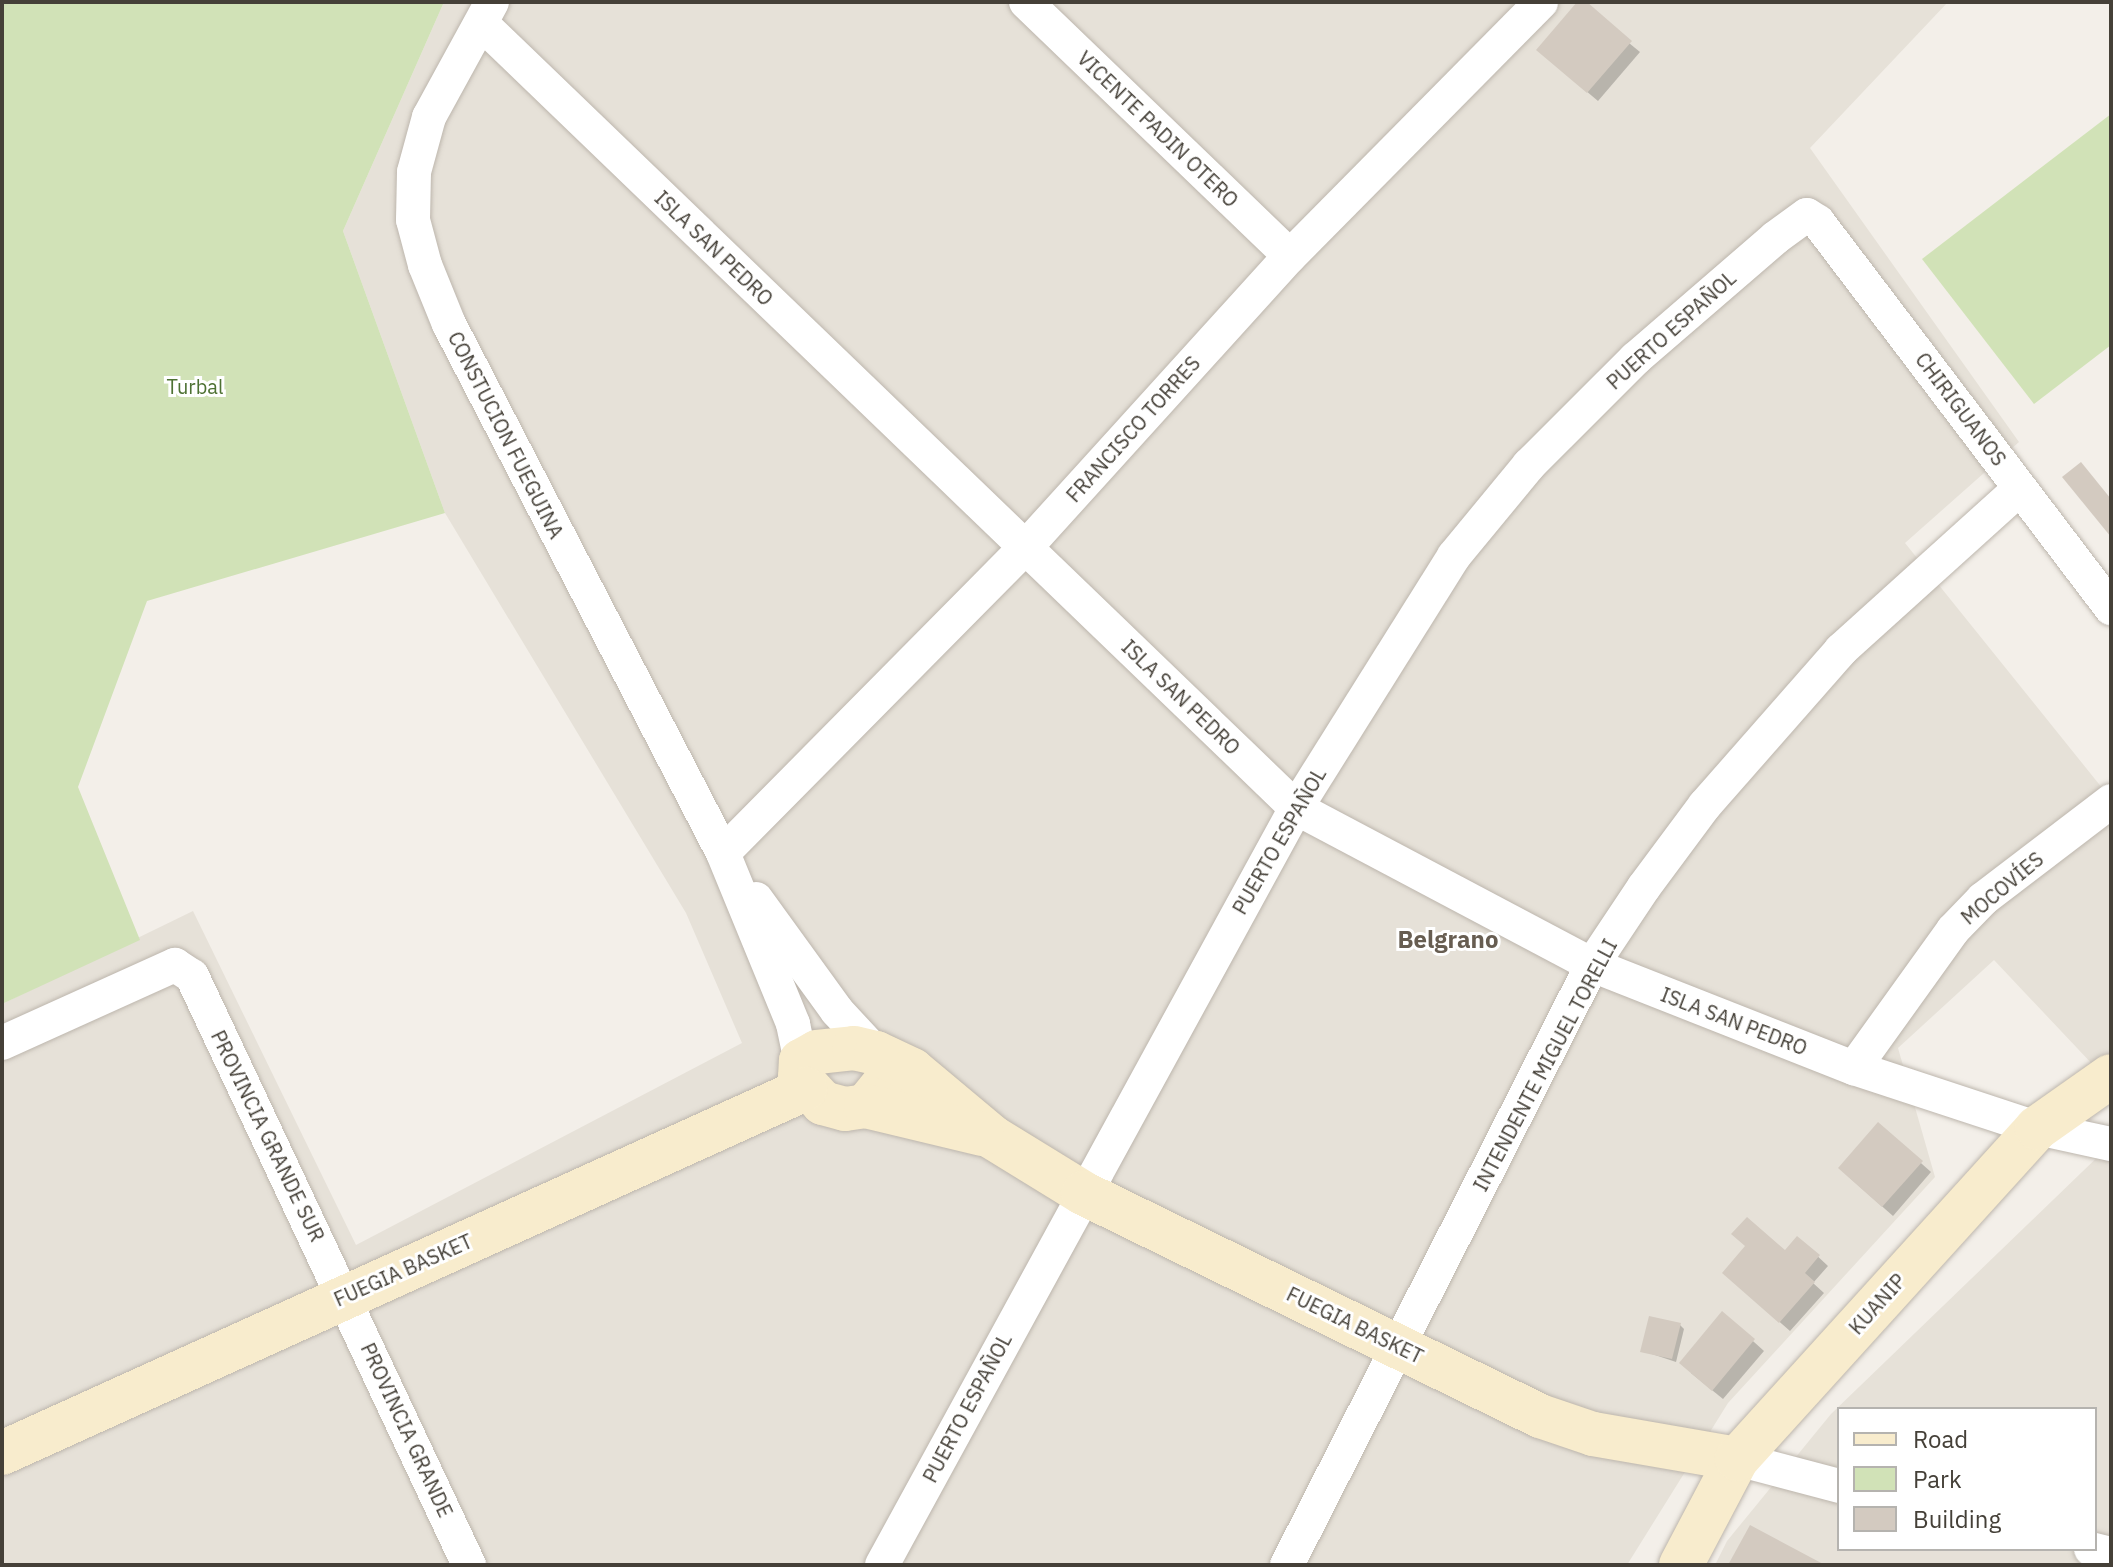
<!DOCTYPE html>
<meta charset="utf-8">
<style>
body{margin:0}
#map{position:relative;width:2113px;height:1567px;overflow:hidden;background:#f3efe9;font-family:"IBM Plex Sans",sans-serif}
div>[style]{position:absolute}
.residential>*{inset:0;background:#e6e1d8}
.green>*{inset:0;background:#d1e2b7}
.shadow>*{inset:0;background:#0003}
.building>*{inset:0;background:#d3cac0}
.roads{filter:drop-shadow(0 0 2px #bdb6ad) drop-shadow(0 0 2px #bdb6ad)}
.minor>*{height:34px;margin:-17px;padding:0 17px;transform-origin:17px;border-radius:17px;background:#fff}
.secondary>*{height:44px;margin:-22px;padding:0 22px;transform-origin:22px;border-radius:22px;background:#f8eccd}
span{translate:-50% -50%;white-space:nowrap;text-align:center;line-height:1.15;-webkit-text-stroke:6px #fff;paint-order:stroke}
.street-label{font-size:20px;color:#454038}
.park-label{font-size:20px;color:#4d7132}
.quarter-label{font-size:24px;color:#675d51;font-weight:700}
.frame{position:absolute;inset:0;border:4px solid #454038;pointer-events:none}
.legend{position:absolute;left:1837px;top:1407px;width:260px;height:144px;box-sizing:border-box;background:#fff;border:2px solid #b5b3af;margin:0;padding:10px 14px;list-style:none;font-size:24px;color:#454038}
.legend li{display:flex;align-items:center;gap:16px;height:40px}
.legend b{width:40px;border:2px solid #b5b3af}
</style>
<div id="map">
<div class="residential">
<i style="clip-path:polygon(444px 2px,1948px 2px,1810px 148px,2019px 442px,1905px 543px,2111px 799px,2111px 1084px,1994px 960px,1898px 1048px,1935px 1177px,1728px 1403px,1627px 1565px,2px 1565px,2px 1004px,193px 911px,356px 1245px,742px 1043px,686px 913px,445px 513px,343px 231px)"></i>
<i style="clip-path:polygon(evenodd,2111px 1144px,2111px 1565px,1715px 1565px,1727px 1541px,1831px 1414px,2111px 1144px,1839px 1409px,2095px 1409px,2095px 1549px,1839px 1549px,1839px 1409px)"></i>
</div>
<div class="green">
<i style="clip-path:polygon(2px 2px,444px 2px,343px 231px,445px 513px,147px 601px,78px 787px,140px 940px,2px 1004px)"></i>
<i style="clip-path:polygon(2111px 114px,2111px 345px,2034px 404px,1922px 259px)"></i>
</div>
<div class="shadow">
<i style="clip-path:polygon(1579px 2px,1640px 52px,1598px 101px,1548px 59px)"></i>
<i style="clip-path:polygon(1878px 1125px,1931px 1172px,1893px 1216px,1850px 1178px)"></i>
<i style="clip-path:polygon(1798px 1238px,1828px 1266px,1813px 1283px,1824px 1293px,1790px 1331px,1734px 1282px,1785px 1253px)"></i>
<i style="clip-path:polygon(1723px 1314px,1764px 1351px,1723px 1399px,1691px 1373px)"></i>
<i style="clip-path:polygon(1680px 1325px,1684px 1329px,1676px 1362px,1643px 1351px)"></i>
</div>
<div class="building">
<i style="clip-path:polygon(1577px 2px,1587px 2px,1632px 41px,1587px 93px,1536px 50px)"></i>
<i style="clip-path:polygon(2081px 462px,2111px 499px,2111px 537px,2062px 477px)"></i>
<i style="clip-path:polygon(1878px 1122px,1923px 1161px,1882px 1207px,1838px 1168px)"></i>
<i style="clip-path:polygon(1747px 1217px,1785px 1250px,1797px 1236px,1820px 1255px,1805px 1273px,1815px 1282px,1779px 1323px,1722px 1273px,1745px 1246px,1731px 1234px)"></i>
<i style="clip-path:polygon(1722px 1311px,1755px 1339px,1712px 1391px,1679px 1363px)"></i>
<i style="clip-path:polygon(1649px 1316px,1681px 1323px,1672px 1359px,1640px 1352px)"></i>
<i style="clip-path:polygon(1750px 1525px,1825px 1565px,1728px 1565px)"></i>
</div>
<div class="roads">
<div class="minor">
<i style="left:492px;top:2px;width:131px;rotate:118.7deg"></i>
<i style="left:429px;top:117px;width:57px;rotate:105.3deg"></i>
<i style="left:414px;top:172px;width:48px;rotate:91.2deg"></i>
<i style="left:413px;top:220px;width:47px;rotate:75.1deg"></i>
<i style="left:425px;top:265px;width:64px;rotate:67.9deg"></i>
<i style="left:449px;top:324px;width:596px;rotate:62.62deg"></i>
<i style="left:723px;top:853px;width:185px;rotate:67.7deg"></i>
<i style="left:793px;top:1024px;width:38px;rotate:78deg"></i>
<i style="left:1026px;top:2px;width:366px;rotate:43.9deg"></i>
<i style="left:483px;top:25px;width:1129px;rotate:43.92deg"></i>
<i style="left:1296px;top:808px;width:335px;rotate:27.9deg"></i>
<i style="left:1592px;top:965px;width:282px;rotate:21.5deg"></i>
<i style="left:1854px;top:1068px;width:193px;rotate:18.2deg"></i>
<i style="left:2037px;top:1128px;width:76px;rotate:12.2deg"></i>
<i style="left:723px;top:853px;width:429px;rotate:-45.3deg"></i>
<i style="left:1025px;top:548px;width:394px;rotate:-47.8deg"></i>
<i style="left:1290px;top:256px;width:357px;rotate:-45.3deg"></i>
<i style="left:756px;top:899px;width:138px;rotate:54.1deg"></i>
<i style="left:837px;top:1011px;width:57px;rotate:47.1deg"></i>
<i style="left:2px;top:1043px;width:190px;rotate:-24.3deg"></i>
<i style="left:175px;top:965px;width:20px;rotate:33deg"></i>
<i style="left:192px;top:976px;width:651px;rotate:64.81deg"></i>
<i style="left:1854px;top:1068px;width:170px;rotate:-54.3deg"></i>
<i style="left:1953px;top:930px;width:43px;rotate:-45.9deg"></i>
<i style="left:1983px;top:899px;width:161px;rotate:-37.4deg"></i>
<i style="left:1737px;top:1459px;width:106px;rotate:14.8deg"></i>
<i style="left:2091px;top:1549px;width:21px;rotate:14deg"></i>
<i style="left:882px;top:1565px;width:863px;rotate:-61.33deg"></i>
<i style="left:1296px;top:808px;width:297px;rotate:-57.9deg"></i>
<i style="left:1454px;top:556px;width:118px;rotate:-50.5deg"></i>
<i style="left:1529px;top:465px;width:150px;rotate:-45deg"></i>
<i style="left:1635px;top:359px;width:185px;rotate:-40.8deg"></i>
<i style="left:1775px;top:238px;width:39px;rotate:-36deg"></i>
<i style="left:1807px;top:215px;width:13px;rotate:32deg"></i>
<i style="left:1818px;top:222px;width:485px;rotate:52.8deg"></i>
<i style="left:1287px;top:1565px;width:673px;rotate:-63.05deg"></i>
<i style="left:1592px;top:965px;width:94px;rotate:-56.3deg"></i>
<i style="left:1644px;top:887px;width:102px;rotate:-53.4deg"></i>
<i style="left:1705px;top:805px;width:206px;rotate:-48.7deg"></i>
<i style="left:1841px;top:650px;width:241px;rotate:-42.1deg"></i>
</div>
<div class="secondary">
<i style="left:886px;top:1058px;width:22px;rotate:87deg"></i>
<i style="left:887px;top:1080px;width:33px;rotate:129deg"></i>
<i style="left:866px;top:1106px;width:21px;rotate:172deg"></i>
<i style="left:845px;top:1109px;width:23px;rotate:-165deg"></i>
<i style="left:823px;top:1103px;width:34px;rotate:-133deg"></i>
<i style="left:800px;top:1078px;width:17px;rotate:-87deg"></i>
<i style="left:801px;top:1061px;width:18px;rotate:-29deg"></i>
<i style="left:817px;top:1052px;width:37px;rotate:-6deg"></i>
<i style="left:854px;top:1048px;width:23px;rotate:13deg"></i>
<i style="left:876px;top:1053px;width:40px;rotate:25deg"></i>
<i style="left:912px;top:1070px;width:104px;rotate:39.9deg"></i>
<i style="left:992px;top:1137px;width:107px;rotate:31.6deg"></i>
<i style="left:1083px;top:1193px;width:509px;rotate:26.01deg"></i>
<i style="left:1540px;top:1416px;width:56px;rotate:18.8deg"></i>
<i style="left:1593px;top:1434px;width:146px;rotate:9.8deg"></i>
<i style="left:866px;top:1106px;width:119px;rotate:13.6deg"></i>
<i style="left:2px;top:1453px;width:882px;rotate:-24.38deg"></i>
<i style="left:1681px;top:1565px;width:120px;rotate:-62.2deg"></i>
<i style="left:1737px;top:1459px;width:447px;rotate:-47.8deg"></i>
<i style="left:2037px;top:1128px;width:90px;rotate:-35.1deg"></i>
</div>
</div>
<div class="street-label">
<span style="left:1158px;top:129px;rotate:44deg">VICENTE PADIN OTERO</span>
<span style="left:714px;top:248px;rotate:44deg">ISLA SAN PEDRO</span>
<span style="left:1671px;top:330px;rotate:-42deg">PUERTO ESPAÑOL</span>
<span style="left:1961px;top:409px;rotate:53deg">CHIRIGUANOS</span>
<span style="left:1133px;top:429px;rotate:-48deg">FRANCISCO TORRES</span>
<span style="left:506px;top:435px;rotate:63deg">CONSTUCION FUEGUINA</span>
<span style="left:1181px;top:697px;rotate:44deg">ISLA SAN PEDRO</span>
<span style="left:1279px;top:841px;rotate:-60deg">PUERTO ESPAÑOL</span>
<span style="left:2002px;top:888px;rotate:-40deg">MOCOVÍES</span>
<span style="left:1734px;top:1021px;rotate:21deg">ISLA SAN PEDRO</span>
<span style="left:1545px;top:1065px;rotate:-62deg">INTENDENTE MIGUEL TORELLI</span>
<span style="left:268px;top:1136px;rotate:64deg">PROVINCIA GRANDE SUR</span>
<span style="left:403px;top:1270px;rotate:-24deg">FUEGIA BASKET</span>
<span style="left:1877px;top:1304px;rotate:-48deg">KUANIP</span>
<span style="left:1355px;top:1325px;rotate:26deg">FUEGIA BASKET</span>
<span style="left:967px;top:1408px;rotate:-62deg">PUERTO ESPAÑOL</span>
<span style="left:407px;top:1430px;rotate:65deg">PROVINCIA GRANDE</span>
</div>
<div class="park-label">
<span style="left:195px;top:386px">Turbal</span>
</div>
<div class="quarter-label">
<span style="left:1448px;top:940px">Belgrano</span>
</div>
<div class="frame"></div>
<ul class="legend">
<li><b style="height:10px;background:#f8eccd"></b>Road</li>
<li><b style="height:22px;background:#d1e2b7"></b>Park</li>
<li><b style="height:22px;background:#d3cac0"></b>Building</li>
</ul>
</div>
